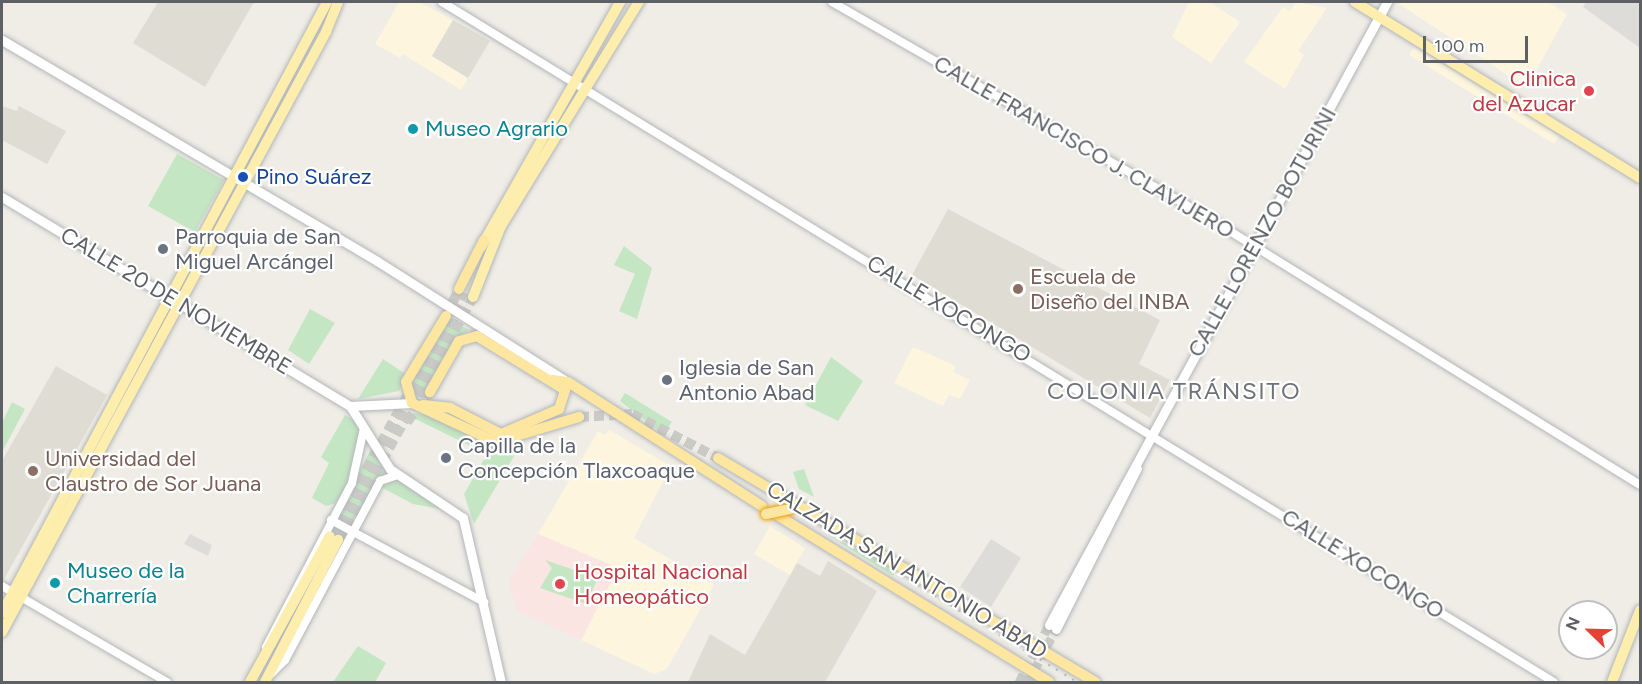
<!DOCTYPE html>
<meta charset="utf-8">
<style>
body{margin:0}
#map{position:relative;width:1642px;height:684px;overflow:hidden;background:#efede6;font-family:Figtree,sans-serif}
div>[style]{position:absolute}
.commercial>*{inset:0;background:#fdf5dd}
.industrial>*{inset:0;background:#dedcd8}
.education>*{inset:0;background:#dfdcd4}
.medical>*{inset:0;background:#fbe5e3}
.green>*{inset:0;background:#c4e6c3}
.secondary-tunnel>*{height:9px;margin-top:-4.5px;transform-origin:0;background:repeating-linear-gradient(90deg,#cacac6 0 9px,transparent 0 13.5px)}
.primary-tunnel>*{height:10px;margin-top:-5px;transform-origin:0;background:repeating-linear-gradient(90deg,#cacac6 0 10px,transparent 0 15px)}
.trunk-tunnel>*{height:10px;margin-top:-5px;transform-origin:0;background:repeating-linear-gradient(90deg,#cacac6 0 10px,transparent 0 15px)}
.roads{filter:drop-shadow(0 0 2px #b3b6ba) drop-shadow(0 0 2px #b3b6ba)}
.tertiary>*{height:8px;margin:-4px;padding:0 4px;transform-origin:4px;border-radius:4px;background:#fff}
.secondary>*{height:9px;margin:-4.5px;padding:0 4.5px;transform-origin:4.5px;border-radius:4.5px;background:#fff}
.primary>*{height:10px;margin:-5px;padding:0 5px;transform-origin:5px;border-radius:5px;background:#fdeead}
.trunk>*{height:10px;margin:-5px;padding:0 5px;transform-origin:5px;border-radius:5px;background:#fce6a0}
.rail>*{height:2px;margin-top:-1px;transform-origin:0;background:repeating-linear-gradient(90deg,#b4b5b6 0 1.5px,transparent 0 9.5px)}
.bridges{filter:drop-shadow(0 0 2px #eea107) drop-shadow(0 0 2px #eea107)}
.trunk-bridge>*{height:10px;margin:-5px;padding:0 5px;transform-origin:5px;border-radius:5px;background:#fce6a0}
.dots>*{width:16px;height:16px;translate:-50% -50%;box-sizing:border-box;border:3px solid #fff;border-radius:50%}
span{translate:-50% -50%;white-space:nowrap;text-align:center;line-height:1.15;-webkit-text-stroke:4.5px #fff;paint-order:stroke}
.health-label{font-size:22px;color:#be3a42}
.right{translate:-100% -50%;text-align:right}
.left{translate:0 -50%;text-align:left}
.culture-label{font-size:22px;color:#0d838f}
.street-label{font-size:22px;color:#5d6166}
.transit-label{font-size:22px;color:#164399}
.worship-label{font-size:22px;color:#5b616d}
.education-label{font-size:22px;color:#785e54}
.neighbourhood-label{font-size:24px;color:#6e7378;letter-spacing:1.5px}
.frame{position:absolute;inset:0;border:3px solid #5d6166;pointer-events:none}
.north{position:absolute;left:1558px;top:600px;width:60px;height:60px;box-sizing:border-box;background:#fff;border:2px solid #bec0c2;border-radius:50%;rotate:293deg;font-size:16px;font-weight:700;line-height:24px;text-align:center;color:#5d6166}
.north::after{content:'';display:block;margin:auto;width:21px;height:27px;background:#e44137;clip-path:polygon(50% 0,100% 100%,50% 72%,0 100%)}
.scale{position:absolute;left:1423px;top:36px;width:105px;height:27px;box-sizing:border-box;border:3px solid #5d6166;border-top:0;padding-left:8px;font-size:18px;line-height:21px;white-space:nowrap;color:#5d6166;-webkit-text-stroke:4px #fff;paint-order:stroke}
</style>
<div id="map">
<div class="commercial">
<i style="clip-path:polygon(399px 2px,419px 2px,453px 20px,432px 56px,468px 78px,461px 90px,403px 54px,400px 58px,375px 44px)"></i>
<i style="clip-path:polygon(1189px 2px,1209px 2px,1240px 22px,1211px 63px,1172px 37px)"></i>
<i style="clip-path:polygon(1296px 2px,1327px 8px,1298px 51px,1304px 55px,1285px 89px,1244px 62px,1283px 7px,1290px 11px)"></i>
<i style="clip-path:polygon(1396px 2px,1548px 2px,1567px 14px,1527px 88px)"></i>
<i style="clip-path:polygon(1414px 47px,1559px 136px,1554px 144px,1409px 55px)"></i>
<i style="clip-path:polygon(913px 347px,956px 366px,953px 372px,970px 380px,960px 399px,949px 395px,943px 406px,894px 383px)"></i>
<i style="clip-path:polygon(609px 430px,671px 466px,634px 538px,714px 585px,667px 669px,654px 674px,581px 640px,618px 568px,538px 534px,598px 431px,605px 435px)"></i>
<i style="clip-path:polygon(770px 526px,805px 548px,790px 575px,754px 554px)"></i>
</div>
<div class="industrial">
<i style="clip-path:polygon(1586px 2px,1640px 2px,1640px 48px,1583px 7px)"></i>
<i style="clip-path:polygon(190px 534px,212px 545px,208px 556px,184px 544px)"></i>
<i style="clip-path:polygon(991px 539px,1021px 558px,991px 607px,960px 587px)"></i>
</div>
<div class="education">
<i style="clip-path:polygon(158px 2px,254px 2px,205px 87px,133px 43px)"></i>
<i style="clip-path:polygon(453px 20px,490px 41px,468px 78px,432px 56px)"></i>
<i style="clip-path:polygon(2px 106px,17px 111px,19px 106px,66px 131px,47px 164px,2px 140px)"></i>
<i style="clip-path:polygon(948px 209px,1160px 320px,1139px 364px,1170px 380px,1150px 418px,912px 275px)"></i>
<i style="clip-path:polygon(56px 366px,107px 395px,2px 583px,2px 461px)"></i>
<i style="clip-path:polygon(828px 561px,877px 591px,825px 682px,688px 682px,710px 634px,745px 655px,797px 563px,820px 576px)"></i>
</div>
<div class="medical">
<i style="clip-path:polygon(538px 534px,618px 568px,581px 640px,516px 610px,509px 580px)"></i>
</div>
<div class="green">
<i style="clip-path:polygon(177px 154px,224px 180px,195px 232px,148px 206px)"></i>
<i style="clip-path:polygon(624px 246px,652px 268px,637px 319px,619px 311px,635px 274px,614px 265px)"></i>
<i style="clip-path:polygon(310px 309px,335px 323px,309px 364px,288px 350px)"></i>
<i style="clip-path:polygon(449px 318px,469px 330px,456px 339px,423px 397px,415px 397px,409px 392px,412px 379px)"></i>
<i style="clip-path:polygon(831px 357px,863px 381px,838px 421px,805px 405px)"></i>
<i style="clip-path:polygon(383px 359px,407px 375px,399px 391px,358px 399px)"></i>
<i style="clip-path:polygon(625px 393px,672px 422px,663px 434px,620px 401px)"></i>
<i style="clip-path:polygon(12px 402px,25px 409px,2px 452px,2px 423px)"></i>
<i style="clip-path:polygon(399px 411px,432px 416px,490px 447px,521px 444px,474px 524px,464px 494px,487px 454px)"></i>
<i style="clip-path:polygon(345px 415px,356px 422px,360px 433px,349px 481px,336px 503px,326px 506px,312px 498px,329px 463px,321px 457px)"></i>
<i style="clip-path:polygon(372px 447px,387px 470px,351px 523px,338px 512px)"></i>
<i style="clip-path:polygon(804px 469px,814px 497px,799px 489px,793px 472px)"></i>
<i style="clip-path:polygon(397px 478px,452px 511px,413px 504px,381px 487px)"></i>
<i style="clip-path:polygon(828px 535px,873px 556px,897px 570px,893px 576px)"></i>
<i style="clip-path:polygon(545px 560px,598px 578px,586px 604px,540px 588px,552px 568px)"></i>
<i style="clip-path:polygon(358px 646px,386px 663px,375px 682px,333px 682px)"></i>
</div>
<div class="secondary-tunnel">
<i style="left:1019px;top:682px;width:64px;rotate:-62.2deg"></i>
<i style="left:1028px;top:682px;width:60px;rotate:-62.2deg"></i>
</div>
<div class="primary-tunnel">
<i style="left:330px;top:536px;width:278px;rotate:-61.2deg"></i>
<i style="left:338px;top:540px;width:278px;rotate:-60.9deg"></i>
</div>
<div class="trunk-tunnel">
<i style="left:446px;top:316px;width:30px;rotate:-64deg"></i>
<i style="left:579px;top:417px;width:53px;rotate:-3.2deg"></i>
<i style="left:632px;top:414px;width:97px;rotate:27.1deg"></i>
<i style="left:407px;top:422px;width:38px;rotate:-53deg"></i>
</div>
<div class="roads">
<div class="tertiary">
<i style="left:442px;top:2px;width:1303px;rotate:31.45deg"></i>
<i style="left:832px;top:2px;width:438px;rotate:29.8deg"></i>
<i style="left:1212px;top:220px;width:503px;rotate:31.76deg"></i>
<i style="left:331px;top:520px;width:174px;rotate:28.2deg"></i>
<i style="left:2px;top:586px;width:191px;rotate:30.2deg"></i>
<i style="left:266px;top:647px;width:185px;rotate:-62.3deg"></i>
<i style="left:352px;top:483px;width:56px;rotate:-77.7deg"></i>
<i style="left:270px;top:675px;width:21px;rotate:-45deg"></i>
<i style="left:285px;top:660px;width:203px;rotate:-62deg"></i>
<i style="left:380px;top:481px;width:18px;rotate:-19deg"></i>
</div>
<div class="secondary">
<i style="left:2px;top:40px;width:435px;rotate:30.5deg"></i>
<i style="left:377px;top:261px;width:224px;rotate:32.4deg"></i>
<i style="left:2px;top:197px;width:406px;rotate:31deg"></i>
<i style="left:350px;top:406px;width:75px;rotate:57.6deg"></i>
<i style="left:390px;top:469px;width:88px;rotate:33.9deg"></i>
<i style="left:463px;top:518px;width:168px;rotate:77deg"></i>
<i style="left:350px;top:406px;width:62px;rotate:-2.8deg"></i>
<i style="left:1049px;top:625px;width:709px;rotate:-61.52deg"></i>
<i style="left:1056px;top:629px;width:180px;rotate:-63.3deg"></i>
</div>
<div class="primary">
<i style="left:1355px;top:2px;width:335px;rotate:31.7deg"></i>
<i style="left:481px;top:247px;width:282px;rotate:-60.4deg"></i>
<i style="left:473px;top:297px;width:76px;rotate:-68.5deg"></i>
<i style="left:501px;top:226px;width:263px;rotate:-58.4deg"></i>
<i style="left:2px;top:613px;width:692px;rotate:-61.99deg"></i>
<i style="left:2px;top:632px;width:682px;rotate:-61.63deg"></i>
<i style="left:326px;top:32px;width:32px;rotate:-68deg"></i>
<i style="left:250px;top:682px;width:166px;rotate:-61.3deg"></i>
<i style="left:265px;top:682px;width:160px;rotate:-62.8deg"></i>
<i style="left:1612px;top:682px;width:77px;rotate:-68.7deg"></i>
</div>
<div class="trunk">
<i style="left:459px;top:289px;width:55px;rotate:-63deg"></i>
<i style="left:446px;top:316px;width:77px;rotate:121.2deg"></i>
<i style="left:406px;top:382px;width:22px;rotate:74deg"></i>
<i style="left:412px;top:403px;width:93px;rotate:24.9deg"></i>
<i style="left:496px;top:442px;width:87px;rotate:-16.8deg"></i>
<i style="left:553px;top:380px;width:15px;rotate:8deg"></i>
<i style="left:568px;top:382px;width:230px;rotate:32.6deg"></i>
<i style="left:423px;top:405px;width:27px;rotate:6deg"></i>
<i style="left:450px;top:408px;width:57px;rotate:27deg"></i>
<i style="left:501px;top:434px;width:63px;rotate:-23.3deg"></i>
<i style="left:559px;top:409px;width:20px;rotate:-72deg"></i>
<i style="left:565px;top:390px;width:103px;rotate:-148.5deg"></i>
<i style="left:477px;top:336px;width:19px;rotate:164deg"></i>
<i style="left:459px;top:341px;width:59px;rotate:119.6deg"></i>
<i style="left:718px;top:458px;width:439px;rotate:30.7deg"></i>
<i style="left:777px;top:515px;width:319px;rotate:31.5deg"></i>
</div>
</div>
<div class="rail">
<i style="left:902px;top:576px;width:205px;rotate:31.2deg"></i>
</div>
<div class="bridges">
<div class="trunk-bridge">
<i style="left:766px;top:514px;width:25px;rotate:-12deg"></i>
</div>
</div>
<div class="dots">
<i style="left:1589px;top:91px;background:#e0444e"></i>
<i style="left:413px;top:129px;background:#0f9aa8"></i>
<i style="left:243px;top:177px;background:#1a4fb4"></i>
<i style="left:163px;top:249px;background:#6b7280"></i>
<i style="left:1018px;top:289px;background:#8d6e63"></i>
<i style="left:667px;top:380px;background:#6b7280"></i>
<i style="left:446px;top:458px;background:#6b7280"></i>
<i style="left:33px;top:471px;background:#8d6e63"></i>
<i style="left:55px;top:583px;background:#0f9aa8"></i>
<i style="left:560px;top:584px;background:#e0444e"></i>
</div>
<div class="health-label">
<span class="right" style="left:1576px;top:91px">Clinica<br>del Azucar</span>
<span class="left" style="left:574px;top:584px">Hospital Nacional<br>Homeopático</span>
</div>
<div class="culture-label">
<span class="left" style="left:425px;top:129px">Museo Agrario</span>
<span class="left" style="left:67px;top:583px">Museo de la<br>Charrería</span>
</div>
<div class="street-label">
<span style="left:1084px;top:147px;rotate:30deg">CALLE FRANCISCO J. CLAVIJERO</span>
<span style="left:1262px;top:232px;rotate:-61deg">CALLE LORENZO BOTURINI</span>
<span style="left:176px;top:301px;rotate:31deg">CALLE 20 DE NOVIEMBRE</span>
<span style="left:949px;top:309px;rotate:31deg">CALLE XOCONGO</span>
<span style="left:1363px;top:564px;rotate:32deg">CALLE XOCONGO</span>
<span style="left:907px;top:570px;rotate:31deg">CALZADA SAN ANTONIO ABAD</span>
</div>
<div class="transit-label">
<span class="left" style="left:256px;top:177px">Pino Suárez</span>
</div>
<div class="worship-label">
<span class="left" style="left:175px;top:249px">Parroquia de San<br>Miguel Arcángel</span>
<span class="left" style="left:679px;top:380px">Iglesia de San<br>Antonio Abad</span>
<span class="left" style="left:458px;top:458px">Capilla de la<br>Concepción Tlaxcoaque</span>
</div>
<div class="education-label">
<span class="left" style="left:1030px;top:289px">Escuela de<br>Diseño del INBA</span>
<span class="left" style="left:45px;top:471px">Universidad del<br>Claustro de Sor Juana</span>
</div>
<div class="neighbourhood-label">
<span style="left:1174px;top:391px">COLONIA TRÁNSITO</span>
</div>
<div class="frame"></div>
<div class="north">N</div>
<div class="scale">100 m</div>
</div>
